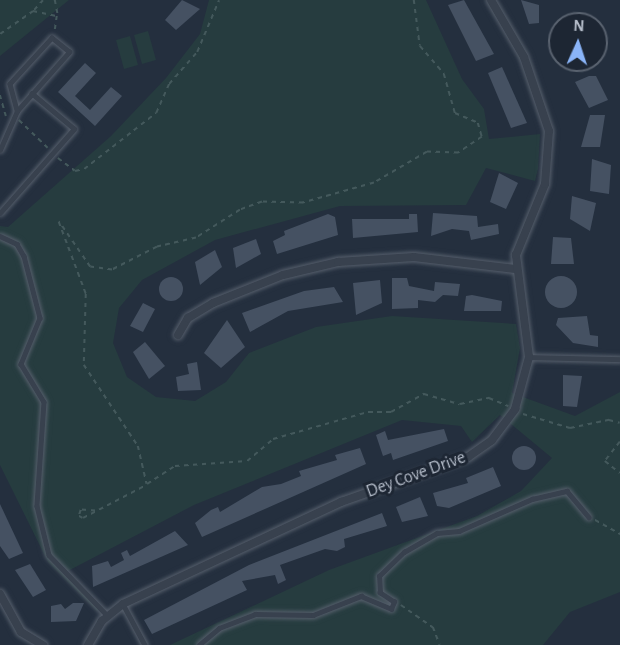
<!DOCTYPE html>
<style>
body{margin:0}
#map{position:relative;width:620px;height:645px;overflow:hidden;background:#242f3e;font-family:"Alegreya Sans",sans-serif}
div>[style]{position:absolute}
.green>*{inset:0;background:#263c3f}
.building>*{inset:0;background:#455162}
.round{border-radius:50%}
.path>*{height:1.5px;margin-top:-0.75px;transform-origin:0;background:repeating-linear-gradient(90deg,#44595c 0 4.5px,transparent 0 9px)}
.roads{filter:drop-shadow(0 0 2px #565f6c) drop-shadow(0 0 2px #565f6c)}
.service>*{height:4.5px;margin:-2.25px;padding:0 2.25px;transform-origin:2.25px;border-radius:2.25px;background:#38414e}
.minor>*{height:8px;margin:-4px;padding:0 4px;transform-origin:4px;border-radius:4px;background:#38414e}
span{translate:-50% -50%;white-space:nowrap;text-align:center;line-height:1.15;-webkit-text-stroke:6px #1d2633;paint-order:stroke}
.street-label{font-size:18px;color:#b4bcc9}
.north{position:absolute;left:548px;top:12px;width:60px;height:60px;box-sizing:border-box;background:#1d2633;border:2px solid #59626f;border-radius:50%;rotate:3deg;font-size:16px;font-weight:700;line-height:24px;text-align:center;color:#b4bcc9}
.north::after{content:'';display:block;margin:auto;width:21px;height:27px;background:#8ab4f8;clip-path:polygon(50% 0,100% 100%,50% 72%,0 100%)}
</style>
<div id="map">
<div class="green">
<i style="clip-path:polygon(0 0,69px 0,0 56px)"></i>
<i style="clip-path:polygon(209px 0,426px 0,462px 79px,484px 109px,489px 139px,540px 134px,538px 169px,535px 181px,486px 168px,466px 205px,340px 206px,215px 240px,142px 280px,119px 308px,113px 343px,127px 377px,156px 397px,195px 401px,226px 382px,249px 353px,316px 327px,392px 316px,516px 324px,520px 348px,512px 393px,575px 416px,620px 392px,620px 592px,570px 612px,543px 645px,170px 645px,329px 570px,477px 516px,521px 491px,552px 458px,500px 415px,472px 442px,461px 426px,402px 420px,194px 505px,66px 572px,101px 608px,97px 611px,48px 562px,0 465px,0 226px,8px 227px,111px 136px,166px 78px,200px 34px)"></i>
<i style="clip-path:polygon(148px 31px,156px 60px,142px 64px,134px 35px)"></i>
<i style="clip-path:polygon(130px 36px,138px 65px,124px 69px,116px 40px)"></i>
</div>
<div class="building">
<i style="clip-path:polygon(182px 0,200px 9px,176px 30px,165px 20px)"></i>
<i style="clip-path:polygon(464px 0,494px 54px,476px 61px,448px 5px)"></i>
<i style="clip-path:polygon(521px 0,539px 5px,539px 23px,529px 24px)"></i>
<i style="clip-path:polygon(85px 63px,96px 73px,75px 96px,90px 110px,111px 87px,122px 96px,95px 126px,58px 92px)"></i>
<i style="clip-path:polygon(502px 67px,527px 123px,511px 128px,488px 73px)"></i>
<i style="clip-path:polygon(589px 76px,596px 76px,608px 100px,589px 108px,575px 82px)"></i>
<i style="clip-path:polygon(590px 115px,605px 115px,600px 147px,581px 147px)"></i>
<i style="clip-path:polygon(592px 159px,611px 165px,609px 194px,590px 191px)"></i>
<i style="clip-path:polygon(499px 173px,518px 183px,506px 209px,490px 202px)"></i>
<i style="clip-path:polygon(572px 196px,596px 203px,590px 231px,570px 219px)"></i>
<i style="clip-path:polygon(433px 213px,477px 216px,478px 227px,498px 224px,499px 234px,471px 240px,469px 231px,452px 229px,431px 236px)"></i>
<i style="clip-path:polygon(328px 214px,335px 217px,338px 235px,277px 254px,273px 241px,285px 235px,284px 231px)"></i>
<i style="clip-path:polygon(409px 214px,417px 214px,418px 232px,353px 238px,352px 219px,409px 219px)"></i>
<i style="clip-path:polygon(553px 237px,571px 238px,574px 264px,551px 264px)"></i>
<i style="clip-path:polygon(256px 239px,261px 254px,236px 268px,233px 248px)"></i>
<i style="clip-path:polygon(215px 250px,222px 267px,200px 285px,195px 262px)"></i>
<i class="round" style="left:545px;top:276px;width:32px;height:32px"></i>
<i class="round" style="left:159px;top:277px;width:24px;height:24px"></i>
<i style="clip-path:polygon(392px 278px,407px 278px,409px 286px,434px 291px,435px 282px,460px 284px,458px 296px,443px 295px,435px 302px,418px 300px,418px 308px,392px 309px)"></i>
<i style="clip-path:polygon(380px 280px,382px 303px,356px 315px,353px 283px)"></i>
<i style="clip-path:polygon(334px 287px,343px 302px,288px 311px,250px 332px,242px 313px,304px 291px)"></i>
<i style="clip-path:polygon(472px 295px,502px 301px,501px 311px,464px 311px,466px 296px)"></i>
<i style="clip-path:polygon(143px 303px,155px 309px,143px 332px,130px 326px)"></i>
<i style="clip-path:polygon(587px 316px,590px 335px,598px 336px,598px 347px,573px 343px,556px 325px,558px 318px)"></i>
<i style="clip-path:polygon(227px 320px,245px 347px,221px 368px,204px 353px)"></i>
<i style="clip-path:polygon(145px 342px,165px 366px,149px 379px,133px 352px)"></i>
<i style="clip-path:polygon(197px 362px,201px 390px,178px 391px,176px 377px,189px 374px,187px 364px)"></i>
<i style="clip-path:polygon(563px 375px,582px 376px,577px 407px,563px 406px)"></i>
<i style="clip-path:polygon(444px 429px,448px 441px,393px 460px,391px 453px,383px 456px,376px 435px,385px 431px,388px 440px)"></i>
<i class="round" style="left:512px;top:446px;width:24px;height:24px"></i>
<i style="clip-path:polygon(360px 448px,366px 464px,202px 537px,195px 523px,211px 510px,218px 507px,220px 512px,262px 487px,281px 484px,301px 476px,299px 471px,337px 460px,335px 455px)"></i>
<i style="clip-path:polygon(493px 467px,501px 486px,449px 508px,437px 506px,433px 493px,468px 483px,466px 478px)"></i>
<i style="clip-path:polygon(420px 497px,428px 516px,402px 522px,396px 507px)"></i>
<i style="clip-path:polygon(0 504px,23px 553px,9px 559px,0 546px)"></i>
<i style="clip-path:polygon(382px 513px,387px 526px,344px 539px,345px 547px,337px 551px,325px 549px,280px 565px,286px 580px,278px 584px,275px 575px,242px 581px,247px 590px,152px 634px,144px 620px,249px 565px)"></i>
<i style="clip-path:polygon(175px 531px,188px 545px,93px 587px,92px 566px,108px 561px,111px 567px,124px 560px,121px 553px,127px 550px,130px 556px)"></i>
<i style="clip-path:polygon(30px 564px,46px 590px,33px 597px,15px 570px)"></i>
<i style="clip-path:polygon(73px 603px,84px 603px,76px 621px,51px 622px,51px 606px,61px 604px,65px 609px)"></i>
</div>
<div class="path">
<i style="left:55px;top:0;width:16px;rotate:79deg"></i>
<i style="left:414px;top:0;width:46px;rotate:82.6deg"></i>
<i style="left:420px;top:46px;width:37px;rotate:49deg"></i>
<i style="left:444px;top:74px;width:41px;rotate:74.2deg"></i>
<i style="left:455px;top:113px;width:25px;rotate:23deg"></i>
<i style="left:478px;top:123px;width:15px;rotate:74deg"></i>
<i style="left:482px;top:137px;width:29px;rotate:146deg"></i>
<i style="left:458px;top:153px;width:31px;rotate:-178deg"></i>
<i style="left:427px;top:152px;width:61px;rotate:149.7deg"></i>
<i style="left:374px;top:183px;width:74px;rotate:164.3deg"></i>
<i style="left:303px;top:203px;width:41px;rotate:-178.6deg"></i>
<i style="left:262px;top:202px;width:23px;rotate:160deg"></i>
<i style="left:240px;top:210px;width:52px;rotate:147.5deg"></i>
<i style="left:196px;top:238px;width:40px;rotate:167deg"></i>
<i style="left:157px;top:247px;width:51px;rotate:152.9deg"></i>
<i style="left:112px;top:270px;width:22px;rotate:-172deg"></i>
<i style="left:90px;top:267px;width:55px;rotate:-124.6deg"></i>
<i style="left:59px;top:222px;width:77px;rotate:69.4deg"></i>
<i style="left:86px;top:294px;width:71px;rotate:91.6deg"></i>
<i style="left:84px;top:365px;width:97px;rotate:56.3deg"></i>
<i style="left:138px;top:446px;width:39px;rotate:77deg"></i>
<i style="left:147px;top:484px;width:33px;rotate:-33deg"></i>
<i style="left:175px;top:466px;width:72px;rotate:-4deg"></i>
<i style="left:247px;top:461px;width:34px;rotate:-40deg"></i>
<i style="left:273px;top:439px;width:99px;rotate:-15.9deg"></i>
<i style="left:368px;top:412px;width:23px"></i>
<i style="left:391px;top:412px;width:38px;rotate:-29deg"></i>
<i style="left:424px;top:394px;width:37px;rotate:16deg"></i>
<i style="left:460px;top:404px;width:30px;rotate:-12deg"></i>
<i style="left:489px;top:398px;width:21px;rotate:23deg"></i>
<i style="left:34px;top:10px;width:13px;rotate:-48deg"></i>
<i style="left:0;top:34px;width:40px;rotate:-34.9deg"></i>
<i style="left:33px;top:11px;width:25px;rotate:12deg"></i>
<i style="left:57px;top:16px;width:15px;rotate:98deg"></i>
<i style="left:0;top:95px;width:22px;rotate:74deg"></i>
<i style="left:19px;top:120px;width:40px;rotate:44deg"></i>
<i style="left:58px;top:158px;width:21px;rotate:37deg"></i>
<i style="left:75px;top:171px;width:9px;rotate:-13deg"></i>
<i style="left:84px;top:169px;width:91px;rotate:-37.9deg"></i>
<i style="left:156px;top:113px;width:32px;rotate:-66deg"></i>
<i style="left:169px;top:84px;width:43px;rotate:-48.8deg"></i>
<i style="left:197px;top:52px;width:56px;rotate:-67.1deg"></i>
<i style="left:523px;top:414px;width:49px;rotate:16.6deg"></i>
<i style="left:570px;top:428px;width:40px;rotate:-12deg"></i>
<i style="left:609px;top:420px;width:11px;rotate:15deg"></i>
<i style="left:620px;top:442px;width:24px;rotate:128deg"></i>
<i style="left:605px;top:461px;width:19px;rotate:39deg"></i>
<i style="left:95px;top:511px;width:14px;rotate:-176deg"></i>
<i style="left:81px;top:510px;width:6px;rotate:108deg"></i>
<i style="left:79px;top:516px;width:4px;rotate:27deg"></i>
<i style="left:83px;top:518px;width:71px;rotate:-27.6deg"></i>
<i style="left:595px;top:520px;width:29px;rotate:29deg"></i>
<i style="left:401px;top:605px;width:39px;rotate:35deg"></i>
<i style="left:433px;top:627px;width:19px;rotate:69deg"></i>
</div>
<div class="roads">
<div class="service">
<i style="left:0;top:150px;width:43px;rotate:-66.4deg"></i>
<i style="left:17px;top:111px;width:79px;rotate:-48.6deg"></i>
<i style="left:69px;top:52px;width:22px;rotate:-141deg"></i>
<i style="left:52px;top:38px;width:62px;rotate:132.4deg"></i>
<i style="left:10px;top:84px;width:28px;rotate:75deg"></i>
<i style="left:0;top:213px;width:112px;rotate:-48.6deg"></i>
<i style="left:74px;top:129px;width:55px;rotate:-140.2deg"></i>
<i style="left:0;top:236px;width:19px;rotate:25deg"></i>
<i style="left:17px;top:244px;width:14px;rotate:60deg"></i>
<i style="left:24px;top:256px;width:64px;rotate:75.5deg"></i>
<i style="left:40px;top:318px;width:50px;rotate:112.4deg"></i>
<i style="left:21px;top:364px;width:44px;rotate:58.8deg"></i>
<i style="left:44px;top:402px;width:104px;rotate:93.9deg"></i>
<i style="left:37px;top:506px;width:50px;rotate:76.2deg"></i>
<i style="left:49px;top:555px;width:83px;rotate:46deg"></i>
<i style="left:529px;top:357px;width:91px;rotate:1.3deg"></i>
<i style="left:123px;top:604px;width:47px;rotate:61.8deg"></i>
<i style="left:199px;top:645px;width:26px;rotate:-40deg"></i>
<i style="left:219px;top:628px;width:39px;rotate:-21deg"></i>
<i style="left:255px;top:614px;width:58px;rotate:1deg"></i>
<i style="left:313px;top:615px;width:52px;rotate:-21.6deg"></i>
<i style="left:361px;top:596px;width:33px;rotate:23deg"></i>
<i style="left:391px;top:609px;width:8px;rotate:-67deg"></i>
<i style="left:394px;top:602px;width:17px;rotate:-147deg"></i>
<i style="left:380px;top:593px;width:17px;rotate:-93deg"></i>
<i style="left:379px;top:576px;width:35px;rotate:-44deg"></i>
<i style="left:404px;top:552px;width:38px;rotate:-30deg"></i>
<i style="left:437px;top:533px;width:22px;rotate:-5deg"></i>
<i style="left:459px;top:531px;width:80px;rotate:-23.7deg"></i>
<i style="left:532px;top:499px;width:36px;rotate:-13deg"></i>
<i style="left:567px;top:491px;width:34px;rotate:50deg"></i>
</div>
<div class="minor">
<i style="left:178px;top:335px;width:20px;rotate:-60deg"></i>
<i style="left:188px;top:318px;width:29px;rotate:-31deg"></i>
<i style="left:213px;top:303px;width:75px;rotate:-21.8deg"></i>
<i style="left:283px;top:275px;width:57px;rotate:-13.3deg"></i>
<i style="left:338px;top:262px;width:76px;rotate:-3.8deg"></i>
<i style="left:414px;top:257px;width:102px;rotate:6.8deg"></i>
<i style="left:0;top:594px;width:43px;rotate:61.1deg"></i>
<i style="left:21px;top:632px;width:26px;rotate:31deg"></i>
<i style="left:88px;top:645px;width:28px;rotate:-60deg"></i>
<i style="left:102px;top:621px;width:27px;rotate:-39deg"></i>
<i style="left:123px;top:604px;width:241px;rotate:-25.1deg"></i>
<i style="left:341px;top:502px;width:135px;rotate:-19.5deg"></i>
<i style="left:468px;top:457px;width:29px;rotate:-35deg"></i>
<i style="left:492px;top:440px;width:39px;rotate:-53deg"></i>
<i style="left:515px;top:409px;width:54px;rotate:-74.9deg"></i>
<i style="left:529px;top:357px;width:103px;rotate:-97.3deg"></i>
<i style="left:516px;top:255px;width:77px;rotate:-67.8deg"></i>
<i style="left:545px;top:184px;width:53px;rotate:-85.7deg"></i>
<i style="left:549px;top:131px;width:78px;rotate:-108.7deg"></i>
<i style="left:524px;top:57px;width:66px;rotate:-120.1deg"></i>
</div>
</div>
<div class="street-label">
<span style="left:416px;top:475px;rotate:-20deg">Dey Cove Drive</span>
</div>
<div class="north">N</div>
</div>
